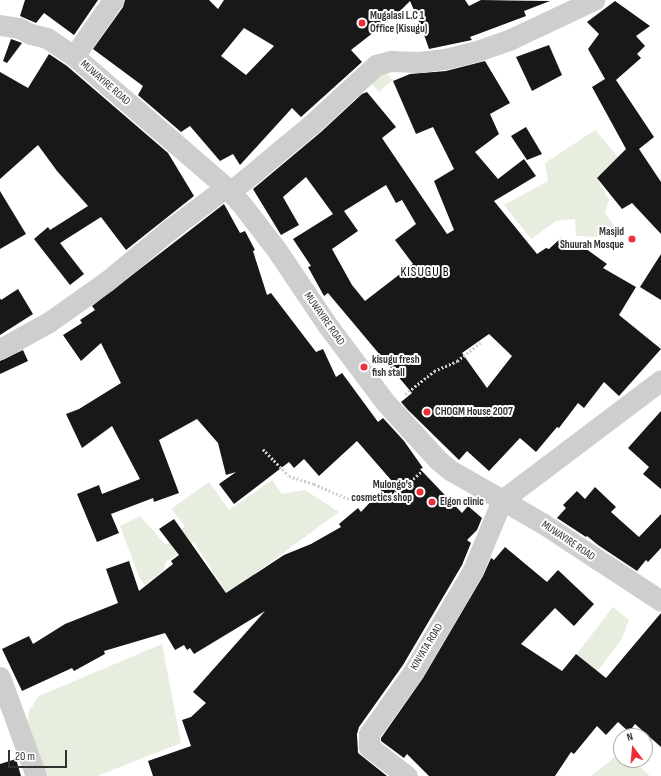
<!DOCTYPE html>
<style>
body{margin:0}
#map{position:relative;width:661px;height:776px;overflow:hidden;background:#fff;font-family:"Sofia Sans Condensed",sans-serif}
div>[style]{position:absolute}
.green>*{inset:0;background:#e7eedf}
.building>*{inset:0;background:#181818}
.path>*{height:2.5px;margin-top:-1.25px;transform-origin:0;background:repeating-linear-gradient(90deg,#cecece 0 2px,transparent 0 4px)}
.minor>*{height:21px;margin:-10.5px;padding:0 10.5px;transform-origin:10.5px;border-radius:10.5px;background:#cecece}
.dots>*{width:11px;height:11px;translate:-50% -50%;box-sizing:border-box;border:2px solid #fff;border-radius:50%}
span{translate:-50% -50%;white-space:nowrap;text-align:center;line-height:1.15;-webkit-text-stroke:4px #fff;paint-order:stroke}
.poi-label{font-size:11px;color:#313131;font-weight:700}
.left{translate:0 -50%;text-align:left}
.right{translate:-100% -50%;text-align:right}
.street-label{font-size:11px;color:#313131}
.quarter-label{font-size:13px;color:#000;letter-spacing:1px}
.north{position:absolute;left:613px;top:728px;width:40px;height:40px;box-sizing:border-box;background:#fff;border:1px solid #adadad;border-radius:50%;rotate:344deg;font-size:11px;font-weight:700;line-height:16px;text-align:center;color:#313131}
.north::after{content:'';display:block;margin:auto;width:14px;height:18px;background:#ee2e38;clip-path:polygon(50% 0,100% 100%,50% 72%,0 100%)}
.scale{position:absolute;left:8px;top:750px;width:59px;height:18px;box-sizing:border-box;border:2px solid #313131;border-top:0;padding-left:5px;font-size:12px;line-height:14px;white-space:nowrap;color:#313131;-webkit-text-stroke:3px #fff;paint-order:stroke}
</style>
<div id="map">
<div class="green">
<i style="clip-path:polygon(379px 65px,393px 80px,379px 92px,366px 77px)"></i>
<i style="clip-path:polygon(595px 130px,618px 157px,597px 178px,609px 200px,605px 213px,616px 228px,603px 237px,576px 236px,575px 219px,556px 221px,531px 239px,504px 205px,548px 181px,545px 163px)"></i>
<i style="clip-path:polygon(272px 480px,282px 494px,305px 490px,339px 512px,227px 594px,194px 542px,166px 562px,164px 570px,145px 585px,140px 579px,120px 526px,140px 516px,166px 545px,185px 526px,171px 509px,209px 482px,229px 510px)"></i>
<i style="clip-path:polygon(613px 607px,629px 620px,621px 640px,597px 672px,576px 655px)"></i>
<i style="clip-path:polygon(162px 644px,181px 743px,97px 776px,46px 776px,27px 724px,29px 711px,39px 696px)"></i>
<i style="clip-path:polygon(621px 752px,621px 760px,633px 760px,650px 776px,591px 776px)"></i>
</div>
<div class="building">
<i style="clip-path:polygon(25px 0,98px 0,74px 35px,44px 13px,36px 23px,20px 16px)"></i>
<i style="clip-path:polygon(evenodd,125px 0,209px 0,218px 9px,224px 0,465px 0,469px 6px,481px 0,550px 1px,524px 11px,526px 16px,470px 37px,472px 40px,429px 49px,421px 26px,410px 1px,397px 14px,351px 50px,362px 62px,301px 117px,292px 108px,240px 165px,233px 154px,220px 161px,190px 126px,181px 132px,138px 95px,143px 86px,93px 49px,123px 7px,125px 0,244px 28px,274px 46px,246px 75px,221px 56px,244px 28px)"></i>
<i style="clip-path:polygon(615px 1px,650px 26px,636px 36px,645px 46px,637px 54px,641px 58px,616px 80px,654px 137px,639px 149px,661px 182px,661px 234px,632px 203px,622px 209px,597px 178px,626px 149px,592px 87px,605px 79px,588px 49px,599px 34px,587px 22px)"></i>
<i style="clip-path:polygon(11px 39px,22px 43px,7px 63px,3px 61px)"></i>
<i style="clip-path:polygon(549px 45px,562px 75px,532px 91px,516px 57px)"></i>
<i style="clip-path:polygon(49px 54px,67px 66px,168px 153px,194px 196px,126px 250px,101px 217px,60px 243px,84px 274px,70px 285px,34px 239px,48px 227px,50px 230px,88px 206px,57px 171px,38px 145px,0 179px,0 72px,28px 88px)"></i>
<i style="clip-path:polygon(evenodd,485px 61px,510px 103px,490px 114px,499px 134px,475px 152px,498px 179px,524px 159px,536px 176px,494px 201px,537px 254px,546px 248px,549px 249px,561px 238px,573px 249px,578px 243px,607px 264px,603px 268px,636px 287px,619px 315px,661px 349px,619px 396px,604px 382px,584px 408px,578px 403px,559px 428px,557px 427px,536px 452px,520px 438px,489px 471px,467px 451px,459px 460px,408px 410px,401px 402px,412px 393px,328px 293px,324px 296px,308px 267px,311px 266px,293px 239px,333px 214px,306px 177px,283px 197px,299px 225px,281px 235px,253px 189px,321px 132px,362px 94px,367px 92px,396px 127px,382px 138px,447px 234px,454px 230px,434px 181px,454px 169px,433px 127px,416px 134px,393px 81px,410px 74px,446px 71px,485px 61px,386px 185px,396px 203px,402px 200px,416px 224px,395px 240px,413px 264px,365px 301px,352px 285px,332px 249px,358px 231px,344px 211px,386px 185px,485px 61px,489px 334px,512px 356px,487px 388px,462px 353px,489px 334px)"></i>
<i style="clip-path:polygon(526px 127px,542px 154px,527px 160px,511px 136px)"></i>
<i style="clip-path:polygon(0 191px,26px 234px,0 249px)"></i>
<i style="clip-path:polygon(224px 204px,240px 233px,245px 231px,255px 250px,253px 251px,267px 295px,271px 293px,316px 352px,323px 349px,336px 377px,342px 373px,378px 422px,383px 418px,404px 441px,423px 468px,420px 469px,462px 513px,468px 506px,482px 518px,477px 530px,467px 540px,471px 543px,462px 565px,403px 665px,359px 727px,357px 734px,358px 753px,387px 776px,153px 776px,148px 761px,191px 746px,182px 720px,191px 717px,206px 703px,193px 692px,265px 611px,194px 654px,190px 648px,187px 650px,184px 645px,175px 650px,165px 633px,104px 651px,105px 654px,74px 671px,72px 668px,22px 691px,2px 649px,29px 636px,33px 644px,65px 624px,118px 603px,106px 569px,129px 561px,139px 591px,173px 564px,171px 561px,179px 555px,159px 529px,174px 519px,226px 593px,284px 555px,311px 544px,341px 527px,339px 524px,358px 508px,361px 512px,391px 480px,357px 441px,319px 476px,304px 459px,294px 468px,289px 462px,234px 504px,219px 484px,236px 472px,226px 475px,218px 443px,197px 419px,159px 440px,179px 493px,154px 502px,153px 498px,111px 514px,119px 533px,97px 542px,77px 494px,99px 485px,102px 494px,140px 479px,112px 426px,82px 448px,66px 414px,79px 409px,121px 383px,101px 343px,81px 361px,63px 335px,82px 323px,80px 320px,95px 310px,92px 306px)"></i>
<i style="clip-path:polygon(661px 254px,661px 300px,640px 287px)"></i>
<i style="clip-path:polygon(18px 289px,33px 314px,0 335px,0 298px,1px 300px)"></i>
<i style="clip-path:polygon(23px 350px,28px 361px,0 374px,0 361px)"></i>
<i style="clip-path:polygon(661px 411px,661px 489px,643px 474px,649px 467px,628px 448px)"></i>
<i style="clip-path:polygon(595px 487px,616px 507px,611px 512px,639px 537px,661px 514px,661px 548px,648px 562px,646px 560px,637px 571px,598px 545px,587px 536px,586px 537px,557px 518px,566px 508px,563px 505px,577px 491px,585px 499px)"></i>
<i style="clip-path:polygon(505px 547px,547px 582px,558px 570px,594px 604px,574px 626px,555px 608px,521px 644px,562px 671px,576px 654px,606px 678px,661px 613px,661px 747px,635px 724px,629px 732px,618px 722px,606px 735px,597px 726px,574px 754px,571px 752px,555px 776px,429px 776px,407px 754px,404px 758px,381px 741px,381px 738px,423px 678px,483px 576px,491px 558px,494px 560px)"></i>
<i style="clip-path:polygon(16px 759px,21px 776px,0 776px,0 764px)"></i>
</div>
<div class="path">
<i style="left:405px;top:394px;width:37px;rotate:-38deg"></i>
<i style="left:434px;top:371px;width:25px;rotate:-23deg"></i>
<i style="left:457px;top:361px;width:31px;rotate:-38deg"></i>
<i style="left:263px;top:449px;width:37px;rotate:46deg"></i>
<i style="left:289px;top:476px;width:26px;rotate:18deg"></i>
<i style="left:314px;top:484px;width:40px;rotate:23.4deg"></i>
<i style="left:351px;top:500px;width:48px;rotate:-9.7deg"></i>
<i style="left:398px;top:492px;width:32px;rotate:-41deg"></i>
</div>
<div class="minor">
<i style="left:0;top:25px;width:19px;rotate:9deg"></i>
<i style="left:19px;top:28px;width:13px;rotate:27deg"></i>
<i style="left:31px;top:34px;width:16px;rotate:14deg"></i>
<i style="left:47px;top:38px;width:32px;rotate:34deg"></i>
<i style="left:74px;top:56px;width:201px;rotate:40.8deg"></i>
<i style="left:226px;top:187px;width:25px;rotate:48deg"></i>
<i style="left:243px;top:206px;width:54px;rotate:52.5deg"></i>
<i style="left:276px;top:249px;width:93px;rotate:56deg"></i>
<i style="left:328px;top:326px;width:95px;rotate:53.1deg"></i>
<i style="left:385px;top:402px;width:79px;rotate:47.6deg"></i>
<i style="left:438px;top:460px;width:16px;rotate:40deg"></i>
<i style="left:450px;top:470px;width:106px;rotate:29.9deg"></i>
<i style="left:542px;top:523px;width:142px;rotate:33.2deg"></i>
<i style="left:74px;top:56px;width:68px;rotate:-55.1deg"></i>
<i style="left:230px;top:192px;width:108px;rotate:-39.7deg"></i>
<i style="left:313px;top:123px;width:86px;rotate:-42.6deg"></i>
<i style="left:376px;top:65px;width:16px;rotate:-15deg"></i>
<i style="left:391px;top:61px;width:28px;rotate:2deg"></i>
<i style="left:419px;top:62px;width:26px;rotate:-7deg"></i>
<i style="left:445px;top:59px;width:30px;rotate:-14deg"></i>
<i style="left:474px;top:52px;width:39px;rotate:-19deg"></i>
<i style="left:511px;top:39px;width:92px;rotate:-25.2deg"></i>
<i style="left:0;top:349px;width:56px;rotate:-28.9deg"></i>
<i style="left:49px;top:322px;width:71px;rotate:-35.3deg"></i>
<i style="left:107px;top:281px;width:80px;rotate:-39.4deg"></i>
<i style="left:169px;top:230px;width:71px;rotate:-37deg"></i>
<i style="left:0;top:677px;width:105px;rotate:70deg"></i>
<i style="left:407px;top:776px;width:48px;rotate:-142.7deg"></i>
<i style="left:369px;top:747px;width:13px;rotate:-90deg"></i>
<i style="left:369px;top:734px;width:76px;rotate:-54.6deg"></i>
<i style="left:413px;top:672px;width:118px;rotate:-59.5deg"></i>
<i style="left:473px;top:570px;width:76px;rotate:-67.5deg"></i>
<i style="left:502px;top:500px;width:199px;rotate:-37deg"></i>
</div>
<div class="dots">
<i style="left:362px;top:23px;background:#ee2e38"></i>
<i style="left:632px;top:239px;background:#ee2e38"></i>
<i style="left:364px;top:367px;background:#ee2e38"></i>
<i style="left:427px;top:412px;background:#ee2e38"></i>
<i style="left:420px;top:492px;background:#ee2e38"></i>
<i style="left:432px;top:502px;background:#ee2e38"></i>
</div>
<div class="poi-label">
<span class="left" style="left:370px;top:23px">Mugalasi L.C 1<br>Office (Kisugu)</span>
<span class="right" style="left:624px;top:239px">Masjid<br>Shuurah Mosque</span>
<span class="left" style="left:372px;top:367px">kisugu fresh<br>fish stall</span>
<span class="left" style="left:435px;top:412px">CHOGM House 2007</span>
<span class="right" style="left:412px;top:492px">Mulongo's<br>cosmetics shop</span>
<span class="left" style="left:440px;top:502px">Elgon clinic</span>
</div>
<div class="street-label">
<span style="left:105px;top:83px;rotate:41deg">MUWAYIRE ROAD</span>
<span style="left:324px;top:319px;rotate:55deg">MUWAYIRE ROAD</span>
<span style="left:568px;top:541px;rotate:34deg">MUWAYIRE ROAD</span>
<span style="left:427px;top:647px;rotate:-59deg">KINYATA ROAD</span>
</div>
<div class="quarter-label">
<span style="left:425px;top:272px">KISUGU B</span>
</div>
<div class="north">N</div>
<div class="scale">20 m</div>
</div>
